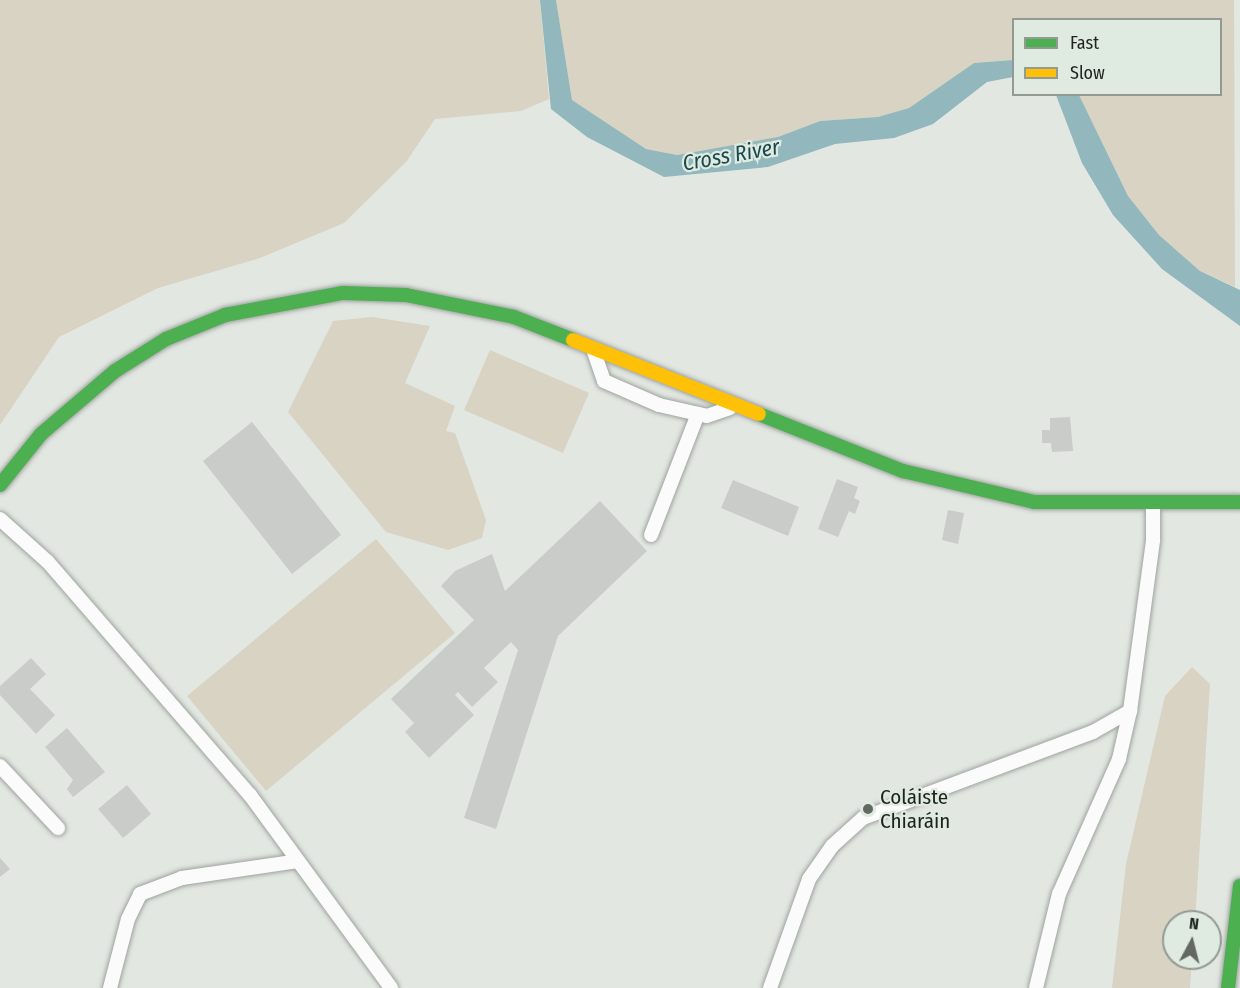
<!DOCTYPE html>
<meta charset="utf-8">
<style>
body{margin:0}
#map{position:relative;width:1240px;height:988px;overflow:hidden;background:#e2e7e2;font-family:"Fira Sans Condensed",sans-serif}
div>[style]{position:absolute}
.green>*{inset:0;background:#d8d3c3}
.water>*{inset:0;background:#92b7bc}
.building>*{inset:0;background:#c9ccc8}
.roads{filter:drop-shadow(0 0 2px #9fa39f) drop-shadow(0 0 2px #9fa39f)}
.lane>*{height:14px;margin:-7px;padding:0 7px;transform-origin:7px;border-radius:7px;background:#fbfbfb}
.fast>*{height:14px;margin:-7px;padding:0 7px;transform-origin:7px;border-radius:7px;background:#4caf50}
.slow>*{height:14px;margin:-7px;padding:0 7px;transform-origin:7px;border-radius:7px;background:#ffc107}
.dots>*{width:16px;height:16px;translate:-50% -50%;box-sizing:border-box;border:3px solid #dfeae0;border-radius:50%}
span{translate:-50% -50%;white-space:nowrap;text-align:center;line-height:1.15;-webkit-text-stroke:4.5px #dfeae0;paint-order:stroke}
.poi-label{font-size:21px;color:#1f231f}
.left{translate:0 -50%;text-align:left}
.water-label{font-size:22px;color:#1a4950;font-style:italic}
.legend{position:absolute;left:1012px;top:18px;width:210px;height:78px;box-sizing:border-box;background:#dfeae0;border:2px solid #929a93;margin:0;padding:8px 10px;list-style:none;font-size:18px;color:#1f231f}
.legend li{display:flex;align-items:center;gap:12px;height:30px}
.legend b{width:30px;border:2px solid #929a93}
.north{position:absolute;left:1162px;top:910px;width:60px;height:60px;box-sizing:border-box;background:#dfeae0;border:2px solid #929a93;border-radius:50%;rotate:7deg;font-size:16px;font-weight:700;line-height:24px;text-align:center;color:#1f231f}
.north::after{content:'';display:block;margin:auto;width:21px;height:27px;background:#636863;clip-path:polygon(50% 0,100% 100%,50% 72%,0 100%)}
</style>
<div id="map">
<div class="green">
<i style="clip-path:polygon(0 0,540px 0,549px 99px,521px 111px,435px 119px,406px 162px,344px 223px,260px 258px,158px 288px,59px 337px,0 425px)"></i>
<i style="clip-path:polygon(556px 0,1234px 0,1235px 287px,1200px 271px,1159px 235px,1128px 196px,1079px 95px,1220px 94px,1220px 20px,1014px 20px,1013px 60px,974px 63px,909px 108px,878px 117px,820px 121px,778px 137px,677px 155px,646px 149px,572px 100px)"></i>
<i style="clip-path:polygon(372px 317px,430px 326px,405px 383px,455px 406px,446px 431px,455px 433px,486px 520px,482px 538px,448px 550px,386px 532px,288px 412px,333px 321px)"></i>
<i style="clip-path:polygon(490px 350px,589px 393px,563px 453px,464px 410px)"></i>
<i style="clip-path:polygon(376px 539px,455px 633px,266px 791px,187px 696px)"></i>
<i style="clip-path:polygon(1192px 667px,1210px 684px,1195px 922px,1174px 922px,1174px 958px,1192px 958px,1190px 988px,1112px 988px,1126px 864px,1165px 696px)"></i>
</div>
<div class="water">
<i style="clip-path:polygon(540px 0,556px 0,572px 100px,646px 149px,677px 155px,778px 137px,820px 121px,878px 117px,909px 108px,974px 63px,1013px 60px,1013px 77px,987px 82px,933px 124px,894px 138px,835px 144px,768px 167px,664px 177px,587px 137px,551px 109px)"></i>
<i style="clip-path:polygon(1056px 95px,1079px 95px,1128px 196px,1159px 235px,1200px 271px,1240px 290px,1240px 326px,1162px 269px,1113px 215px,1082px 163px)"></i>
</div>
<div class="building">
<i style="clip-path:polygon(1070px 417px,1073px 451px,1052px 452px,1051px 443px,1042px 443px,1042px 430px,1050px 430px,1050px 418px)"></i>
<i style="clip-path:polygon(252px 422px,341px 535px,292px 574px,203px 461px)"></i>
<i style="clip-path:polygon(837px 479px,858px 487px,854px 498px,860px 501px,855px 514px,849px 511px,838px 537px,818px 529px)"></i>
<i style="clip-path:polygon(733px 480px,799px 507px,788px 536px,721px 508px)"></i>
<i style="clip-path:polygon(600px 501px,647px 551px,558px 636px,496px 829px,464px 818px,518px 650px,511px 642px,484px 668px,498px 682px,472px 707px,458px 692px,455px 695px,474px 715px,429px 758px,405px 732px,414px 723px,391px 699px,474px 620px,441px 586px,455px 571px,492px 554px,505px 591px)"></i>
<i style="clip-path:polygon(948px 510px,964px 513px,958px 544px,942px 540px)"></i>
<i style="clip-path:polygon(31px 658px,46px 674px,30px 689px,55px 715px,36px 734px,0 695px,0 686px)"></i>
<i style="clip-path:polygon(67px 728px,105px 772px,73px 797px,67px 789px,73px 780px,45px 747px)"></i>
<i style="clip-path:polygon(127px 785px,151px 814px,123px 838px,98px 809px)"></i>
<i style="clip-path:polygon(0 858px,10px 869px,0 877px)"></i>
</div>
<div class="roads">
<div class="lane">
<i style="left:594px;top:352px;width:31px;rotate:71deg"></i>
<i style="left:604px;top:381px;width:60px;rotate:23.6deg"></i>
<i style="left:659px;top:405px;width:49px;rotate:12.9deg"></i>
<i style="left:707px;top:416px;width:24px;rotate:-19deg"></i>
<i style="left:0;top:519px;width:64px;rotate:41.9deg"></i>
<i style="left:48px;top:562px;width:308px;rotate:49.1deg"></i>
<i style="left:250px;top:795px;width:239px;rotate:53.8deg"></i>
<i style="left:651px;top:535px;width:130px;rotate:-68.8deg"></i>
<i style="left:0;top:766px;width:85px;rotate:46.9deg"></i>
<i style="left:110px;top:988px;width:71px;rotate:-75.4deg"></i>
<i style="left:128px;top:919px;width:28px;rotate:-64deg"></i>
<i style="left:140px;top:894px;width:45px;rotate:-20.9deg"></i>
<i style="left:182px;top:878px;width:117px;rotate:-8.3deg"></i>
<i style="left:770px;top:988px;width:116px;rotate:-70.3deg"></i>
<i style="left:809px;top:879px;width:40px;rotate:-55.1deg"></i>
<i style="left:832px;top:846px;width:42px;rotate:-42.1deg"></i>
<i style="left:863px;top:818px;width:246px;rotate:-20.5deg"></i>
<i style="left:1093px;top:732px;width:43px;rotate:-29.6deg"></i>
<i style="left:1036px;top:988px;width:97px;rotate:-76.3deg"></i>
<i style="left:1059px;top:894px;width:148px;rotate:-66deg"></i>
<i style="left:1119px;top:759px;width:49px;rotate:-77.1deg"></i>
<i style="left:1130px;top:711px;width:173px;rotate:-82.3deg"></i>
<i style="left:1153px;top:540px;width:36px;rotate:-90deg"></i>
</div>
<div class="fast">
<i style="left:759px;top:414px;width:155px;rotate:21.6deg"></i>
<i style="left:903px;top:471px;width:135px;rotate:13.3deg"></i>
<i style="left:1034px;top:502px;width:206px"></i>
<i style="left:0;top:485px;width:65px;rotate:-51.2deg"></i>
<i style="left:41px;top:434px;width:97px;rotate:-40.4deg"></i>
<i style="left:115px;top:371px;width:60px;rotate:-32.1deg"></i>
<i style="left:166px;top:339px;width:64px;rotate:-22.1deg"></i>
<i style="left:225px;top:315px;width:120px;rotate:-10.6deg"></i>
<i style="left:343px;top:293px;width:63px;rotate:1.8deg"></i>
<i style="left:406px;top:295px;width:110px;rotate:11.5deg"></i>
<i style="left:514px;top:317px;width:63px;rotate:21.3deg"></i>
<i style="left:1228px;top:988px;width:103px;rotate:-83.3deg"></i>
</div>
<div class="slow">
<i style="left:573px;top:340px;width:200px;rotate:21.7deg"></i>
</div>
</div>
<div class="dots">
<i style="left:868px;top:809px;background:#636863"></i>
</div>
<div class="poi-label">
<span class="left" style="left:880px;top:809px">Coláiste<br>Chiaráin</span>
</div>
<div class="water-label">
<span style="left:731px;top:155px;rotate:-10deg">Cross River</span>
</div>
<ul class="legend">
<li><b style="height:8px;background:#4caf50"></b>Fast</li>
<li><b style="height:8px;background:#ffc107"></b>Slow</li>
</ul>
<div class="north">N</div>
</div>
